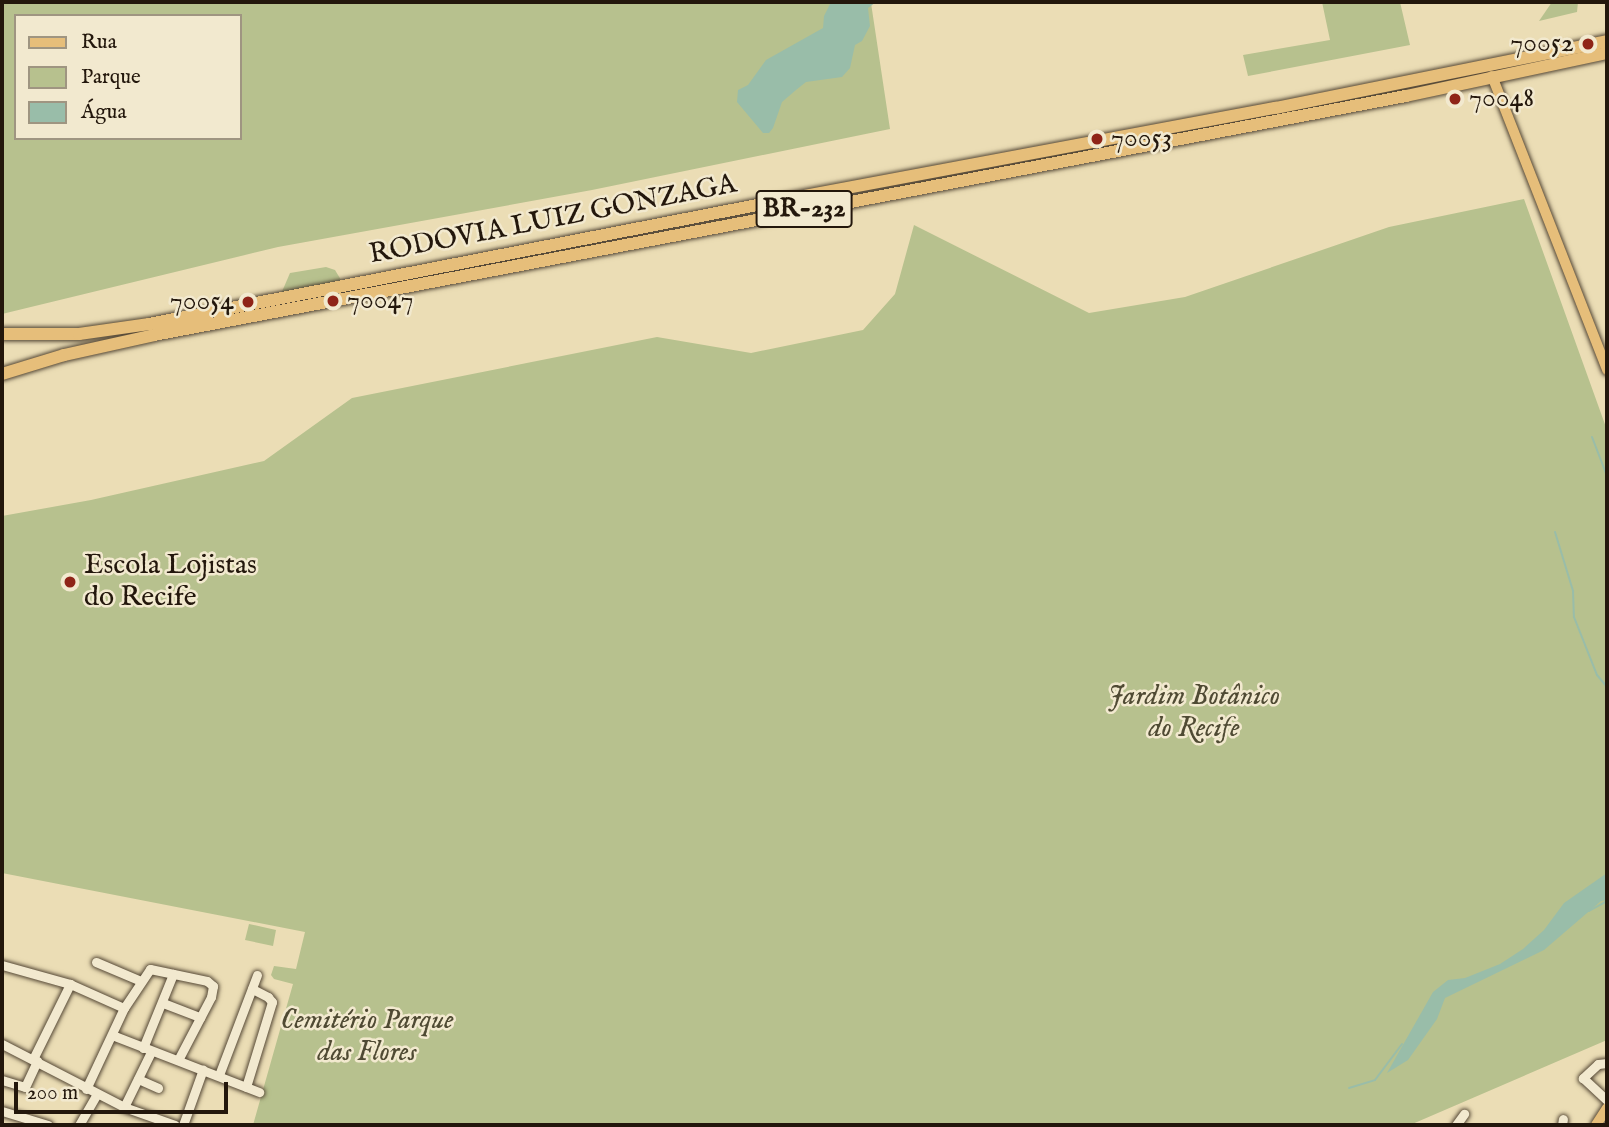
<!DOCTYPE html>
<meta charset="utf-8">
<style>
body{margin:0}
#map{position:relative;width:1609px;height:1127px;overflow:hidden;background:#ebddb5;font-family:"IM FELL English",serif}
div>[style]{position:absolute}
.green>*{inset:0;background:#b7c18e}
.water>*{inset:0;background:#99bda9}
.stream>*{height:2px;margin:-1px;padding:0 1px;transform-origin:1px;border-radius:1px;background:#99bda9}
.roads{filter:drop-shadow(0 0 2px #554836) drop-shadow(0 0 2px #554836)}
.minor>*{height:9px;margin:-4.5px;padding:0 4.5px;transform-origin:4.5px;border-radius:4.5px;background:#f2e9cf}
.major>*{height:10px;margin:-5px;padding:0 5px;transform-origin:5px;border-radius:5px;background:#e6be7a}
.highway>*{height:12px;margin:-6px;padding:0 6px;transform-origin:6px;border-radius:6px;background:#e6be7a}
.dots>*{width:19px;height:19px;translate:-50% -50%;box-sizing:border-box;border:4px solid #f2e9cf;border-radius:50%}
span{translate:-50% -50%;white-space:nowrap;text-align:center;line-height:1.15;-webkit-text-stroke:5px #f2e9cf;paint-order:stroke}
.shield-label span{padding:2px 5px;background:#f2e9cf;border:2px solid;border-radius:5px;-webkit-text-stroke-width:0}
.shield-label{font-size:26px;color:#23170c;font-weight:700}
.poi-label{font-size:28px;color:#23170c}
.right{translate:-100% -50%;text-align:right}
.left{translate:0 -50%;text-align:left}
.street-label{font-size:28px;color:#23170c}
.park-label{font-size:28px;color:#4f4a33;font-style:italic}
.frame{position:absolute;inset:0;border:4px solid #23170c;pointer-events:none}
.legend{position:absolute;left:14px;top:14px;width:228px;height:126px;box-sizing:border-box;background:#f2e9cf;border:2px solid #9f9581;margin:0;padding:9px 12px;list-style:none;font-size:21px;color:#23170c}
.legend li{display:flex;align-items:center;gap:14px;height:35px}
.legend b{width:35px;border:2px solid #9f9581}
.scale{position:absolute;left:14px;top:1082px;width:214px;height:32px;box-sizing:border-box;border:4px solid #23170c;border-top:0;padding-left:9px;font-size:21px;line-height:24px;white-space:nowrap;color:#23170c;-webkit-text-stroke:5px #f2e9cf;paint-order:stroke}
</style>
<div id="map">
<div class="green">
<i style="clip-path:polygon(evenodd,2px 2px,866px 2px,871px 3px,890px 129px,592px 190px,278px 247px,2px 314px,2px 2px,16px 16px,240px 16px,240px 138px,16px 138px,16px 16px)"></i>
<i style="clip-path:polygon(1322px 2px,1400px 2px,1410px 45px,1248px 76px,1243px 55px,1330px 40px)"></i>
<i style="clip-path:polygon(1552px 2px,1578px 2px,1577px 12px,1539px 21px)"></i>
<i style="clip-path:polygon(1524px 199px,1607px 430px,1607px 1040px,1410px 1125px,253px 1125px,293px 984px,274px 979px,271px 975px,274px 966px,296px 969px,305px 932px,2px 873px,2px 516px,91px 500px,264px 461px,352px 398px,657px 337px,751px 353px,863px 330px,895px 294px,914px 225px,1089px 313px,1185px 297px,1389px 227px)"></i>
<i style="clip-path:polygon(326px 267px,335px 270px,341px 280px,281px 294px,290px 273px)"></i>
<i style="clip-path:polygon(249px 924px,276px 930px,273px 946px,245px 940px)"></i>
</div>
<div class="water">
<i style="clip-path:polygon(831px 2px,876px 2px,868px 8px,870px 26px,862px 41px,855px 45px,850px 68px,842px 77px,806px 82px,796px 90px,782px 102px,773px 128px,769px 133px,763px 133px,737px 102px,738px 90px,748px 85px,766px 60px,823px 28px,824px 16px)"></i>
<i style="clip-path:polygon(1607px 873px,1607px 900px,1601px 901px,1544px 950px,1445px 998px,1437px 1019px,1408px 1060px,1387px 1073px,1433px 992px,1448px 980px,1465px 978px,1500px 964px,1523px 949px,1544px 930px,1564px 903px)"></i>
</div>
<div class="stream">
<i style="left:1592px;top:437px;width:42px;rotate:69deg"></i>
<i style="left:1555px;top:532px;width:62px;rotate:73deg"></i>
<i style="left:1573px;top:591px;width:26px;rotate:88deg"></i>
<i style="left:1574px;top:617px;width:62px;rotate:68.4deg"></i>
<i style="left:1597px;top:675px;width:16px;rotate:50deg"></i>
<i style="left:1589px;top:911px;width:21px;rotate:-29deg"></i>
<i style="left:1349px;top:1088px;width:27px;rotate:-17deg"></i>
<i style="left:1375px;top:1080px;width:45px;rotate:-53.1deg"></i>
</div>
<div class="roads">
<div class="minor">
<i style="left:96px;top:962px;width:49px;rotate:22.9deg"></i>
<i style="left:2px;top:965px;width:71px;rotate:15.6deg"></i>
<i style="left:70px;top:984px;width:59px;rotate:24deg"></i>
<i style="left:163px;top:1003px;width:40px;rotate:21deg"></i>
<i style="left:112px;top:1035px;width:158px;rotate:21.2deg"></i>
<i style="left:2px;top:1044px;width:137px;rotate:27.3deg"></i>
<i style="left:124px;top:1107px;width:54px;rotate:19.4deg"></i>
<i style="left:143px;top:1048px;width:80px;rotate:-67.9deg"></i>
<i style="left:33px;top:1059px;width:84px;rotate:-63.7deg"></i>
<i style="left:1607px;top:1063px;width:9px;rotate:174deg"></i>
<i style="left:1598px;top:1064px;width:21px;rotate:137deg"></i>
<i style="left:1583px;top:1078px;width:33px;rotate:43deg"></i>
<i style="left:219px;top:1075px;width:107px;rotate:-69.2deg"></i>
<i style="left:138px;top:1079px;width:22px;rotate:24deg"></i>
<i style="left:2px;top:1080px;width:24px;rotate:17deg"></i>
<i style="left:25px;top:1087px;width:29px;rotate:-65deg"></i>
<i style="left:246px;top:1087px;width:89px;rotate:-73deg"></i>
<i style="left:272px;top:1002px;width:6px;rotate:-129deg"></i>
<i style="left:268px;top:997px;width:18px;rotate:-153deg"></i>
<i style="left:86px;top:1089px;width:89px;rotate:-64.9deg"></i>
<i style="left:124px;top:1008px;width:47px;rotate:-56.3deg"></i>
<i style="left:150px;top:969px;width:58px;rotate:11.9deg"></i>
<i style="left:207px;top:981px;width:8px;rotate:40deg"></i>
<i style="left:213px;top:986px;width:11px;rotate:100deg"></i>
<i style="left:211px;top:997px;width:71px;rotate:117.6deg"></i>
<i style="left:124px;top:1107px;width:61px;rotate:-63.9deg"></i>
<i style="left:2px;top:1111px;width:48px;rotate:16.9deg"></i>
<i style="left:79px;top:1125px;width:36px;rotate:-60deg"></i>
<i style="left:183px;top:1125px;width:59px;rotate:-70.3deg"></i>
<i style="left:1456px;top:1125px;width:14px;rotate:-54deg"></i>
<i style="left:1562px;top:1125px;width:6px;rotate:-81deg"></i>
</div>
<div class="major">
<i style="left:1492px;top:76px;width:316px;rotate:68.6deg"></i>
<i style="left:1596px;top:1125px;width:20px;rotate:-57deg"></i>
</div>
<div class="highway">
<i style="left:2px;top:334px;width:77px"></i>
<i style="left:79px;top:334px;width:71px;rotate:-8.1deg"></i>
<i style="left:149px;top:324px;width:651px;rotate:-11.07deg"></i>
<i style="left:788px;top:199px;width:496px;rotate:-10.6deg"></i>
<i style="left:1276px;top:108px;width:338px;rotate:-11.4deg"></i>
<i style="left:2px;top:374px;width:65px;rotate:-17deg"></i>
<i style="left:64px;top:355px;width:92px;rotate:-12.5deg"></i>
<i style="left:154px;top:335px;width:1275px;rotate:-10.81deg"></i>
<i style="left:1406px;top:96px;width:206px;rotate:-12.1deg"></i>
</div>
</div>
<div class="dots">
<i style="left:1588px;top:44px;background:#8f2418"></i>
<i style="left:1455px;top:99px;background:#8f2418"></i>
<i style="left:1097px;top:139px;background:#8f2418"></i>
<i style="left:333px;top:301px;background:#8f2418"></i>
<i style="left:248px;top:302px;background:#8f2418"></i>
<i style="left:70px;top:582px;background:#8f2418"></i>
</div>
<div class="shield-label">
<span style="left:804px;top:209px">BR-232</span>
</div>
<div class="poi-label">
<span class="right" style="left:1574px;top:44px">70052</span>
<span class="left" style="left:1469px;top:99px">70048</span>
<span class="left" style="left:1111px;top:139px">70053</span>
<span class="left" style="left:347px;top:301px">70047</span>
<span class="right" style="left:234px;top:302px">70054</span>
<span class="left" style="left:84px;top:582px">Escola Lojistas<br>do Recife</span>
</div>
<div class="street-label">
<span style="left:553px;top:220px;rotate:-11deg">RODOVIA LUIZ GONZAGA</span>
</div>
<div class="park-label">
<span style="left:1194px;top:713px">Jardim Botânico<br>do Recife</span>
<span style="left:367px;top:1037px">Cemitério Parque<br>das Flores</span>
</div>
<div class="frame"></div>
<ul class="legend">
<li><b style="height:9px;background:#e6be7a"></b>Rua</li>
<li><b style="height:19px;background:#b7c18e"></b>Parque</li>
<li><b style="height:19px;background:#99bda9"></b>Água</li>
</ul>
<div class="scale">200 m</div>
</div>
